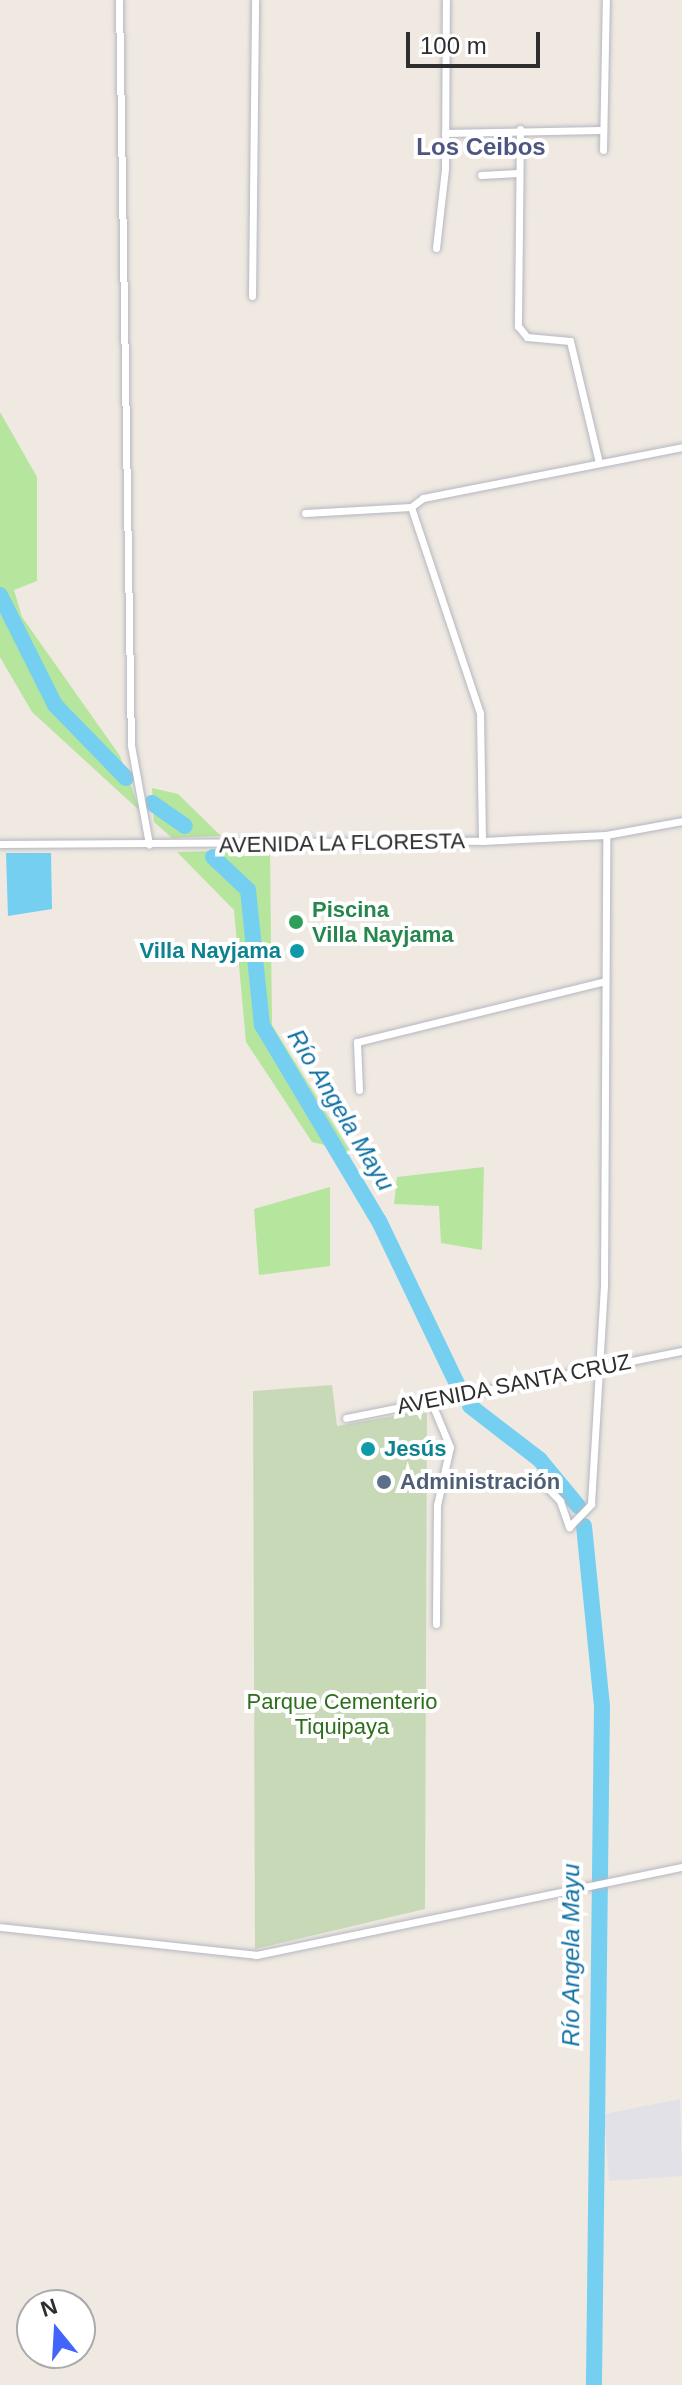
<!DOCTYPE html>
<meta charset="utf-8">
<style>
body{margin:0}
#map{position:relative;width:682px;height:2385px;overflow:hidden;background:#efe9e1;font-family:Helvetica,sans-serif}
div>[style]{position:absolute}
.industrial>*{inset:0;background:#e3e1e8}
.green>*{inset:0;background:#b6e59e}
.cemetery>*{inset:0;background:#c8d9b8}
.water>*{inset:0;background:#75cff0}
.river>*{height:16px;margin:-8px;padding:0 8px;transform-origin:8px;border-radius:8px;background:#75cff0}
.roads{filter:drop-shadow(0 0 2px #b4b7c1) drop-shadow(0 0 2px #b4b7c1)}
.minor>*{height:7px;margin:-3.5px;padding:0 3.5px;transform-origin:3.5px;border-radius:3.5px;background:#fff}
.dots>*{width:22px;height:22px;translate:-50% -50%;box-sizing:border-box;border:4px solid #fff;border-radius:50%}
span{translate:-50% -50%;white-space:nowrap;text-align:center;line-height:1.15;-webkit-text-stroke:8px #fff;paint-order:stroke}
.street-label{font-size:22px;color:#2e2e2e}
.leisure-label{font-size:22px;color:#27864d;font-weight:700}
.left{translate:0 -50%;text-align:left}
.culture-label{font-size:22px;color:#0d838f;font-weight:700}
.right{translate:-100% -50%;text-align:right}
.service-label{font-size:22px;color:#4e5e75;font-weight:700}
.park-label{font-size:22px;color:#2c6e1b}
.neighbourhood-label{font-size:24px;color:#4d5680;font-weight:700}
.water-label{font-size:24px;color:#0d6fa3;font-style:italic}
.north{position:absolute;left:16px;top:2289px;width:80px;height:80px;box-sizing:border-box;background:#fff;border:2px solid #ababab;border-radius:50%;rotate:342deg;font-size:22px;font-weight:700;line-height:32px;text-align:center;color:#2e2e2e}
.north::after{content:'';display:block;margin:auto;width:28px;height:36px;background:#4264fb;clip-path:polygon(50% 0,100% 100%,50% 72%,0 100%)}
.scale{position:absolute;left:406px;top:32px;width:134px;height:36px;box-sizing:border-box;border:4px solid #2e2e2e;border-top:0;padding-left:10px;font-size:24px;line-height:28px;white-space:nowrap;color:#2e2e2e;-webkit-text-stroke:6px #fff;paint-order:stroke}
</style>
<div id="map">
<div class="industrial">
<i style="clip-path:polygon(680px 2099px,682px 2176px,609px 2181px,604px 2114px)"></i>
</div>
<div class="green">
<i style="clip-path:polygon(0 412px,37px 477px,37px 581px,14px 590px,22px 617px,120px 756px,140px 811px,32px 712px,0 657px)"></i>
<i style="clip-path:polygon(152px 788px,178px 794px,221px 836px,172px 838px,154px 822px)"></i>
<i style="clip-path:polygon(270px 850px,272px 1025px,350px 1151px,312px 1142px,246px 1042px,234px 910px,177px 852px)"></i>
<i style="clip-path:polygon(484px 1167px,482px 1250px,441px 1243px,439px 1206px,394px 1204px,397px 1177px)"></i>
<i style="clip-path:polygon(330px 1187px,330px 1266px,259px 1275px,254px 1209px)"></i>
</div>
<div class="cemetery">
<i style="clip-path:polygon(332px 1385px,337px 1426px,427px 1410px,425px 1909px,255px 1949px,253px 1391px)"></i>
</div>
<div class="water">
<i style="clip-path:polygon(6px 853px,51px 853px,52px 909px,8px 916px)"></i>
</div>
<div class="river">
<i style="left:0;top:595px;width:123px;rotate:63.4deg"></i>
<i style="left:55px;top:705px;width:102px;rotate:45.8deg"></i>
<i style="left:152px;top:803px;width:40px;rotate:34.9deg"></i>
<i style="left:213px;top:857px;width:48px;rotate:43.3deg"></i>
<i style="left:248px;top:890px;width:136px;rotate:84.1deg"></i>
<i style="left:262px;top:1025px;width:228px;rotate:59.2deg"></i>
<i style="left:379px;top:1221px;width:181px;rotate:64.4deg"></i>
<i style="left:470px;top:1406px;width:88px;rotate:37.6deg"></i>
<i style="left:540px;top:1460px;width:60px;rotate:50.4deg"></i>
<i style="left:584px;top:1526px;width:181px;rotate:84.3deg"></i>
<i style="left:602px;top:1706px;width:679px;rotate:90.68deg"></i>
</div>
<div class="roads">
<div class="minor">
<i style="left:119px;top:0;width:745px;rotate:89.08deg"></i>
<i style="left:131px;top:745px;width:101px;rotate:79.7deg"></i>
<i style="left:520px;top:129px;width:197px;rotate:90.6deg"></i>
<i style="left:518px;top:326px;width:14px;rotate:51deg"></i>
<i style="left:527px;top:337px;width:43px;rotate:5.3deg"></i>
<i style="left:570px;top:341px;width:125px;rotate:76.6deg"></i>
<i style="left:445px;top:133px;width:156px;rotate:-1.1deg"></i>
<i style="left:603px;top:150px;width:150px;rotate:-88.9deg"></i>
<i style="left:481px;top:175px;width:37px;rotate:-3deg"></i>
<i style="left:436px;top:248px;width:80px;rotate:-83.5deg"></i>
<i style="left:445px;top:169px;width:169px;rotate:-89.7deg"></i>
<i style="left:252px;top:296px;width:296px;rotate:-89.4deg"></i>
<i style="left:411px;top:507px;width:217px;rotate:71.5deg"></i>
<i style="left:480px;top:713px;width:128px;rotate:89.1deg"></i>
<i style="left:305px;top:513px;width:106px;rotate:-3.2deg"></i>
<i style="left:411px;top:507px;width:15px;rotate:-37deg"></i>
<i style="left:423px;top:498px;width:264px;rotate:-11.1deg"></i>
<i style="left:0;top:844px;width:482px;rotate:-0.4deg"></i>
<i style="left:482px;top:841px;width:124px;rotate:-2.8deg"></i>
<i style="left:606px;top:835px;width:77px;rotate:-10.4deg"></i>
<i style="left:359px;top:1090px;width:48px;rotate:-92.4deg"></i>
<i style="left:357px;top:1042px;width:255px;rotate:-13.8deg"></i>
<i style="left:430px;top:1399px;width:52px;rotate:67.4deg"></i>
<i style="left:450px;top:1447px;width:59px;rotate:102.6deg"></i>
<i style="left:437px;top:1505px;width:119px;rotate:90.5deg"></i>
<i style="left:346px;top:1418px;width:343px;rotate:-11.3deg"></i>
<i style="left:538px;top:1478px;width:32px;rotate:46deg"></i>
<i style="left:560px;top:1501px;width:28px;rotate:71deg"></i>
<i style="left:569px;top:1527px;width:32px;rotate:-46deg"></i>
<i style="left:591px;top:1504px;width:217px;rotate:-86.6deg"></i>
<i style="left:604px;top:1287px;width:452px;rotate:-89.7deg"></i>
<i style="left:0;top:1927px;width:258px;rotate:6.2deg"></i>
<i style="left:256px;top:1955px;width:435px;rotate:-11.7deg"></i>
</div>
</div>
<div class="dots">
<i style="left:296px;top:922px;background:#2e9e5b"></i>
<i style="left:297px;top:951px;background:#0f9aa8"></i>
<i style="left:368px;top:1449px;background:#0f9aa8"></i>
<i style="left:384px;top:1482px;background:#5c6f8a"></i>
</div>
<div class="street-label">
<span style="left:342px;top:843px;rotate:-1deg">AVENIDA LA FLORESTA</span>
<span style="left:514px;top:1384px;rotate:-11deg">AVENIDA SANTA CRUZ</span>
</div>
<div class="leisure-label">
<span class="left" style="left:312px;top:922px">Piscina<br>Villa Nayjama</span>
</div>
<div class="culture-label">
<span class="right" style="left:281px;top:951px">Villa Nayjama</span>
<span class="left" style="left:384px;top:1449px">Jesús</span>
</div>
<div class="service-label">
<span class="left" style="left:400px;top:1482px">Administración</span>
</div>
<div class="park-label">
<span style="left:342px;top:1714px">Parque Cementerio<br>Tiquipaya</span>
</div>
<div class="neighbourhood-label">
<span style="left:481px;top:147px">Los Ceibos</span>
</div>
<div class="water-label">
<span style="left:341px;top:1110px;rotate:59deg">Río Angela Mayu</span>
<span style="left:571px;top:1955px;rotate:-90deg">Río Angela Mayu</span>
</div>
<div class="north">N</div>
<div class="scale">100 m</div>
</div>
